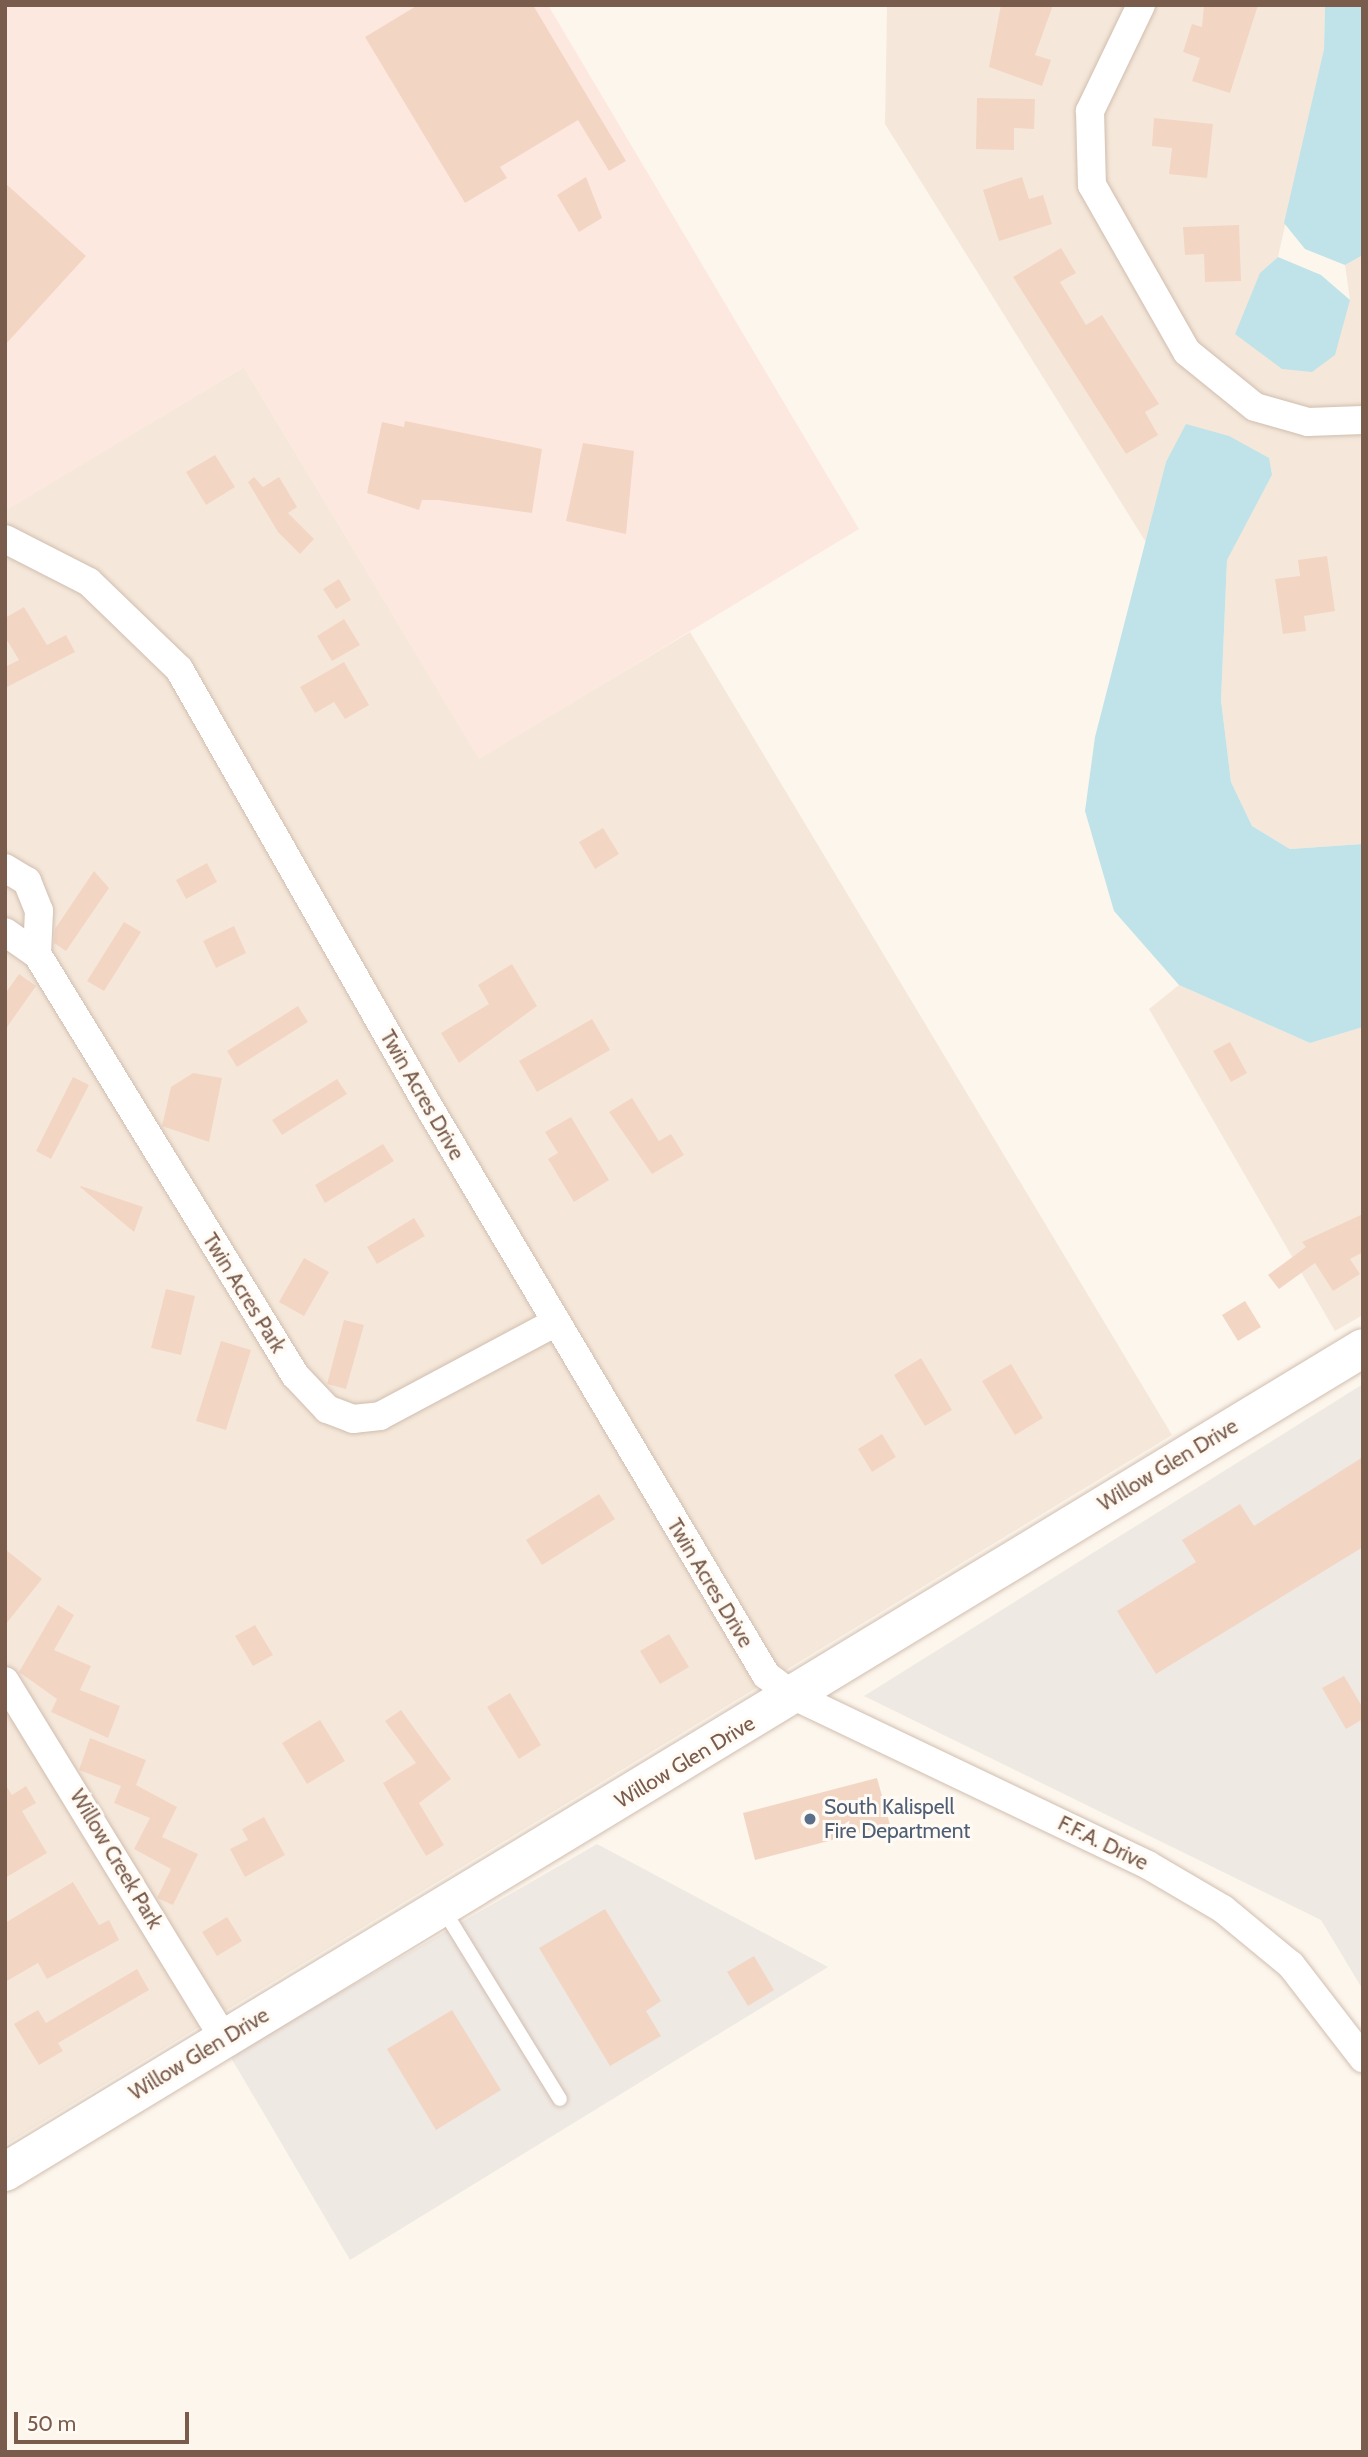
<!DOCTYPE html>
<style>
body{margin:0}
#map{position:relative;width:1368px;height:2457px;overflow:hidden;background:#fdf6ec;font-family:Cabin,sans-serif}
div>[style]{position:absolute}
.residential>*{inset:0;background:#f5e8da}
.commercial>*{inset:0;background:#fde8e0}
.industrial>*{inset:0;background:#efe9e4}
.water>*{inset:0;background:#bfe3e8}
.building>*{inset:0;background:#f3d5c3}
.roads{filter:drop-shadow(0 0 2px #d1beb0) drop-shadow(0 0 2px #d1beb0)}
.service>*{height:14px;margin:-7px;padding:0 7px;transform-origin:7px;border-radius:7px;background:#fff}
.minor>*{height:28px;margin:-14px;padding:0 14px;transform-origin:14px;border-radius:14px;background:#fff}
.secondary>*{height:38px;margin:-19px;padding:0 19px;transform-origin:19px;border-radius:19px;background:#fff}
.dots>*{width:19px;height:19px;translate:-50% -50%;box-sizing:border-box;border:4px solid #fffaf3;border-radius:50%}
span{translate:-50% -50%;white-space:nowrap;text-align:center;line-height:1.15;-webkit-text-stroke:6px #fffaf3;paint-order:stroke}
.street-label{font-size:21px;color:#7a5c4d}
.service-label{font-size:21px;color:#4e5e75}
.left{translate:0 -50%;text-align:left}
.frame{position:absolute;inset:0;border:7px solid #7a5c4d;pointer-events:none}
.scale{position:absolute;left:14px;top:2412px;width:175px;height:32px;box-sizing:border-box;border:4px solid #7a5c4d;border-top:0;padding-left:9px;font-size:21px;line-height:24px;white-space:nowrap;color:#7a5c4d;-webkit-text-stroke:5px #fffaf3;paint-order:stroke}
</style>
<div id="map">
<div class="residential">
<i style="clip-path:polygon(887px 5px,1325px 5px,1324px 49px,1278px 257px,1260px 273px,1350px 300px,1345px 265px,1363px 255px,1363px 844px,1290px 849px,1252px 826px,1231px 782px,1221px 700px,1227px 559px,1272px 475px,1166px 462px,1147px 544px,885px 124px)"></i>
<i style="clip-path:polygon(244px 367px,479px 758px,690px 632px,1172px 1435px,5px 2145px,5px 510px)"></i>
<i style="clip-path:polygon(1179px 985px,1310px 1043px,1363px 1027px,1363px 1315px,1335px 1331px,1149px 1009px)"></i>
</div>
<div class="commercial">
<i style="clip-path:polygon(5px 5px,548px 5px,859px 529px,479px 759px,244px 367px,5px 511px)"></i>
</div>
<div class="industrial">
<i style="clip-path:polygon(1363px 1384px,1363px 1990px,1321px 1920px,864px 1696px)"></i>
<i style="clip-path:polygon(597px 1844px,828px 1967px,350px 2260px,230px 2056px)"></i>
</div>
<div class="water">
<i style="clip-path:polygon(1325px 5px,1363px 5px,1363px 255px,1345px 265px,1305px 249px,1284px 223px,1324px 49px)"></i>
<i style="clip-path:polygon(1278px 257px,1321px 275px,1350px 300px,1335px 355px,1312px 372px,1282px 369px,1235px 334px,1260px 273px)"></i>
<i style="clip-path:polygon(1186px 424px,1229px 436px,1269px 458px,1272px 475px,1227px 560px,1221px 700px,1231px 782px,1252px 826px,1290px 849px,1363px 844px,1363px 1027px,1310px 1043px,1179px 985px,1114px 911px,1085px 811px,1095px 737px,1166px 462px)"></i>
</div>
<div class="building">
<i style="clip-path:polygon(418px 5px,533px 5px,626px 161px,609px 171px,578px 120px,500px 167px,507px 178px,465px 203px,365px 37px)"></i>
<i style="clip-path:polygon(1001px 5px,1053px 5px,1035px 55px,1051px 60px,1042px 86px,989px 67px)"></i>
<i style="clip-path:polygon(1204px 5px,1258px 5px,1230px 93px,1192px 81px,1200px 58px,1183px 52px,1192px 24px,1202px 27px)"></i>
<i style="clip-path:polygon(977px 98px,1035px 99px,1034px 129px,1014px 128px,1014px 150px,976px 149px)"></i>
<i style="clip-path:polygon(1154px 118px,1213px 124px,1207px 178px,1169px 174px,1172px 148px,1152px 146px)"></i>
<i style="clip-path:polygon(586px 177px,602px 218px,579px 232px,557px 195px)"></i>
<i style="clip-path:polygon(1022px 177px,1029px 199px,1043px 195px,1052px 224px,999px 241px,983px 190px)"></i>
<i style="clip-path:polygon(5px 183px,86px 256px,5px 345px)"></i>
<i style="clip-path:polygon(1239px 225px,1241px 281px,1205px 282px,1204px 254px,1185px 255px,1183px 227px)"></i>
<i style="clip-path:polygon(1061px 248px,1076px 273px,1060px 282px,1086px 325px,1102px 315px,1159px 404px,1145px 412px,1158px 435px,1126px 454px,1013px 277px)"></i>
<i style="clip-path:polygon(405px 421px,542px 449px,532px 513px,438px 500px,422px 500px,419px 510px,367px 493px,382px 422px,404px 427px)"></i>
<i style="clip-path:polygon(583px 443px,634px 451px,626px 534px,566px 521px)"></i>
<i style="clip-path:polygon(215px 455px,235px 487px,206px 505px,186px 472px)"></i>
<i style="clip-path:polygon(254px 477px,263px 487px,279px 477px,297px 507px,288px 513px,314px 539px,300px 554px,278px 532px,248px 482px)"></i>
<i style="clip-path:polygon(1327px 556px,1335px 611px,1304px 616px,1306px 631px,1283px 634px,1275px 579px,1300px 576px,1298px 560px)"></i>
<i style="clip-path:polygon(339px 579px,351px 600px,336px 609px,323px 589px)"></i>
<i style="clip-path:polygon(24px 607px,47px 645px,66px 635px,75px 652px,5px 688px,5px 667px,19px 660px,5px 637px,5px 618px)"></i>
<i style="clip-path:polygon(344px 619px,360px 645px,332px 661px,317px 636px)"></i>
<i style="clip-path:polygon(344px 662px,369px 705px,345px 719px,334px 702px,315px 713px,300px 687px)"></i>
<i style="clip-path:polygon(603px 828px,619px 854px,595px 869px,579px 842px)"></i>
<i style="clip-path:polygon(207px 863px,217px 882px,186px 899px,176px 880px)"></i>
<i style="clip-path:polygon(94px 871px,109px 888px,66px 951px,54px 943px,55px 929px)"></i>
<i style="clip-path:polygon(124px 922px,141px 932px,104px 991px,87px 981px)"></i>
<i style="clip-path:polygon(234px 926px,246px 953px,216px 968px,203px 941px)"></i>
<i style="clip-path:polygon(512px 964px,537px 1006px,459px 1063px,441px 1033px,489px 1004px,478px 985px)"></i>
<i style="clip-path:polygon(19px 974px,36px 986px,5px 1030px,5px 994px)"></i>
<i style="clip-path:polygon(298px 1006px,308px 1022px,237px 1067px,227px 1051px)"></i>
<i style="clip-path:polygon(592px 1019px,610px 1050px,537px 1092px,519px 1061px)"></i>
<i style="clip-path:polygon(1230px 1042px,1247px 1073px,1231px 1082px,1213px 1051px)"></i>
<i style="clip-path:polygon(193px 1073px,222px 1078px,209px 1142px,162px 1126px,171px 1087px)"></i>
<i style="clip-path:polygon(73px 1077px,89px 1085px,51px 1159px,36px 1151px)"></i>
<i style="clip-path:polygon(337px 1079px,347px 1094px,282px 1135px,272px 1120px)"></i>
<i style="clip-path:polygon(632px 1098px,659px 1141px,671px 1134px,684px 1155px,652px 1174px,609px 1112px)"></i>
<i style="clip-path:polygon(571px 1117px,609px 1180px,574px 1202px,548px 1159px,558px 1153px,545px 1132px)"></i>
<i style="clip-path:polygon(383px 1144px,394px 1161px,325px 1203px,315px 1185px)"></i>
<i style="clip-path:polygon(81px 1186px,143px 1207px,134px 1232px,80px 1187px)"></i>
<i style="clip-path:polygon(1363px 1214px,1363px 1252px,1350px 1259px,1360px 1274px,1333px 1291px,1315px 1263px,1279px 1289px,1268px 1275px,1306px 1247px,1302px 1242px)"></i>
<i style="clip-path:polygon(414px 1218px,425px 1236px,377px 1264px,367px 1247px)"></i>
<i style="clip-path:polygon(304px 1258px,329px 1272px,304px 1316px,279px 1302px)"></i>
<i style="clip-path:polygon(166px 1289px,195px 1296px,181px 1355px,151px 1348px)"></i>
<i style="clip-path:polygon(1245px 1301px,1261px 1327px,1238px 1341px,1222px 1315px)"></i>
<i style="clip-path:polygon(344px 1320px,364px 1325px,346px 1389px,327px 1384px)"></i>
<i style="clip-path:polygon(221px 1341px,251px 1350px,226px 1430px,196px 1421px)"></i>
<i style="clip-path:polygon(921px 1358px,952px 1410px,925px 1426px,894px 1375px)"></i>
<i style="clip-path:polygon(1011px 1364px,1043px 1418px,1015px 1435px,982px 1381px)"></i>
<i style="clip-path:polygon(882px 1434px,896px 1457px,872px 1472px,858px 1449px)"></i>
<i style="clip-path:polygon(1363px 1457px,1363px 1547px,1156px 1674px,1117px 1611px,1196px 1562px,1182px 1540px,1240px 1504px,1254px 1526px)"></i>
<i style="clip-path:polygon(599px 1494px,615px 1519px,542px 1565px,526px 1540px)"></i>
<i style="clip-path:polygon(5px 1549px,42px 1579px,5px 1625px)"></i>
<i style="clip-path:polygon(58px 1605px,74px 1615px,54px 1650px,91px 1666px,80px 1690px,120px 1706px,108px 1738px,51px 1712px,57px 1699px,19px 1672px)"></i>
<i style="clip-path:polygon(255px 1625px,273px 1655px,253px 1666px,235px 1636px)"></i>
<i style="clip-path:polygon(669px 1634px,689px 1667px,660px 1684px,640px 1651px)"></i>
<i style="clip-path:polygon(1344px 1676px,1363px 1708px,1363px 1719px,1346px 1729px,1322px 1688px)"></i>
<i style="clip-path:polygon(510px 1693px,541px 1745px,519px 1759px,487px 1707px)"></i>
<i style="clip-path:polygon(401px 1710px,451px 1779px,419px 1803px,444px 1845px,426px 1856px,383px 1783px,416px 1763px,385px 1721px)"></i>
<i style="clip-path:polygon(320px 1720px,345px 1761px,307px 1784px,282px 1743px)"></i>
<i style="clip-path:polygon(90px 1738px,146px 1760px,136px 1785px,177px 1807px,162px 1837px,198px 1854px,173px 1905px,157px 1898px,171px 1869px,134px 1849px,150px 1818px,114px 1803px,121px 1786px,79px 1770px)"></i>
<i style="clip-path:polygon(877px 1778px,890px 1825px,755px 1860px,743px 1813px)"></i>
<i style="clip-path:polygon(5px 1784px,12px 1795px,26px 1786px,36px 1803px,22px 1811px,47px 1853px,5px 1878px)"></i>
<i style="clip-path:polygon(264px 1817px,285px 1855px,245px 1877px,230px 1849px,248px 1840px,242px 1829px)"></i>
<i style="clip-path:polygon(73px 1882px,99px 1925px,109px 1920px,119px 1940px,47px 1979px,38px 1963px,5px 1982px,5px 1923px)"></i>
<i style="clip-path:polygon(605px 1909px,661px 2001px,646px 2011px,661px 2036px,610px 2066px,539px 1948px)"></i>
<i style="clip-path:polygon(227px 1917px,242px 1941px,217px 1956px,202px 1932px)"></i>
<i style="clip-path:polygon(754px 1956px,774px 1990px,748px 2006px,727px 1972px)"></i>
<i style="clip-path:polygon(137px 1969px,149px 1990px,58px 2043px,63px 2051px,39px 2065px,14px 2024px,38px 2010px,46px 2023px)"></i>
<i style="clip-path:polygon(452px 2010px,501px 2090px,436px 2130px,387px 2049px)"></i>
</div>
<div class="roads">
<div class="service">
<i style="left:443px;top:1909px;width:223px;rotate:58.4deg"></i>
</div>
<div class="minor">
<i style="left:1141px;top:5px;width:118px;rotate:115.7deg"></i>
<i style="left:1090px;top:111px;width:74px;rotate:88.5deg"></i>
<i style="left:1092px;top:185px;width:192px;rotate:60.4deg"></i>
<i style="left:1187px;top:352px;width:87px;rotate:39deg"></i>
<i style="left:1255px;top:407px;width:55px;rotate:15.8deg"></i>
<i style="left:1308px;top:422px;width:55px;rotate:-2.1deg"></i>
<i style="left:5px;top:539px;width:94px;rotate:27.1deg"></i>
<i style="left:89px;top:582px;width:125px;rotate:44deg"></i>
<i style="left:179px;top:669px;width:493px;rotate:60.3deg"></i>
<i style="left:423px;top:1097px;width:672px;rotate:59.31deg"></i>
<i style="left:766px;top:1675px;width:35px;rotate:37deg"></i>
<i style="left:794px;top:1696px;width:392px;rotate:25.5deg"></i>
<i style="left:1148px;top:1865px;width:87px;rotate:30.4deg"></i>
<i style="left:1223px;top:1909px;width:88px;rotate:39.5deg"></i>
<i style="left:1291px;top:1965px;width:118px;rotate:52.3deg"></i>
<i style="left:5px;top:868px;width:26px;rotate:31deg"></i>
<i style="left:27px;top:881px;width:32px;rotate:68deg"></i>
<i style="left:39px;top:911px;width:43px;rotate:92.7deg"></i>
<i style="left:5px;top:932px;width:39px;rotate:35deg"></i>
<i style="left:37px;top:954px;width:494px;rotate:58.5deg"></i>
<i style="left:295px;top:1375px;width:47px;rotate:46.7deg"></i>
<i style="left:327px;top:1409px;width:28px;rotate:21deg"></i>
<i style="left:353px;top:1419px;width:27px;rotate:-6deg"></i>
<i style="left:380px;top:1416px;width:200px;rotate:-28.1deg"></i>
<i style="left:5px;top:1681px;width:420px;rotate:58.5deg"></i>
</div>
<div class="secondary">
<i style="left:5px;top:2172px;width:1588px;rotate:-31.25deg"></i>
</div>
</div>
<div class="dots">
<i style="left:810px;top:1819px;background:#5c6f8a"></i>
</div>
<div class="street-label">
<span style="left:422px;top:1095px;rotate:60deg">Twin Acres Drive</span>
<span style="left:244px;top:1293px;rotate:58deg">Twin Acres Park</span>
<span style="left:1168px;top:1465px;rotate:-31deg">Willow Glen Drive</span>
<span style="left:710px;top:1583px;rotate:59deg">Twin Acres Drive</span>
<span style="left:685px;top:1762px;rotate:-31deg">Willow Glen Drive</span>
<span style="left:1103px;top:1843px;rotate:26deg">F.F.A. Drive</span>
<span style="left:116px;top:1859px;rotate:59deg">Willow Creek Park</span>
<span style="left:199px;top:2054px;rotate:-31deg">Willow Glen Drive</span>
</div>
<div class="service-label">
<span class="left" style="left:824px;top:1819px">South Kalispell<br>Fire Department</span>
</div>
<div class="frame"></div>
<div class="scale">50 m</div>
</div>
